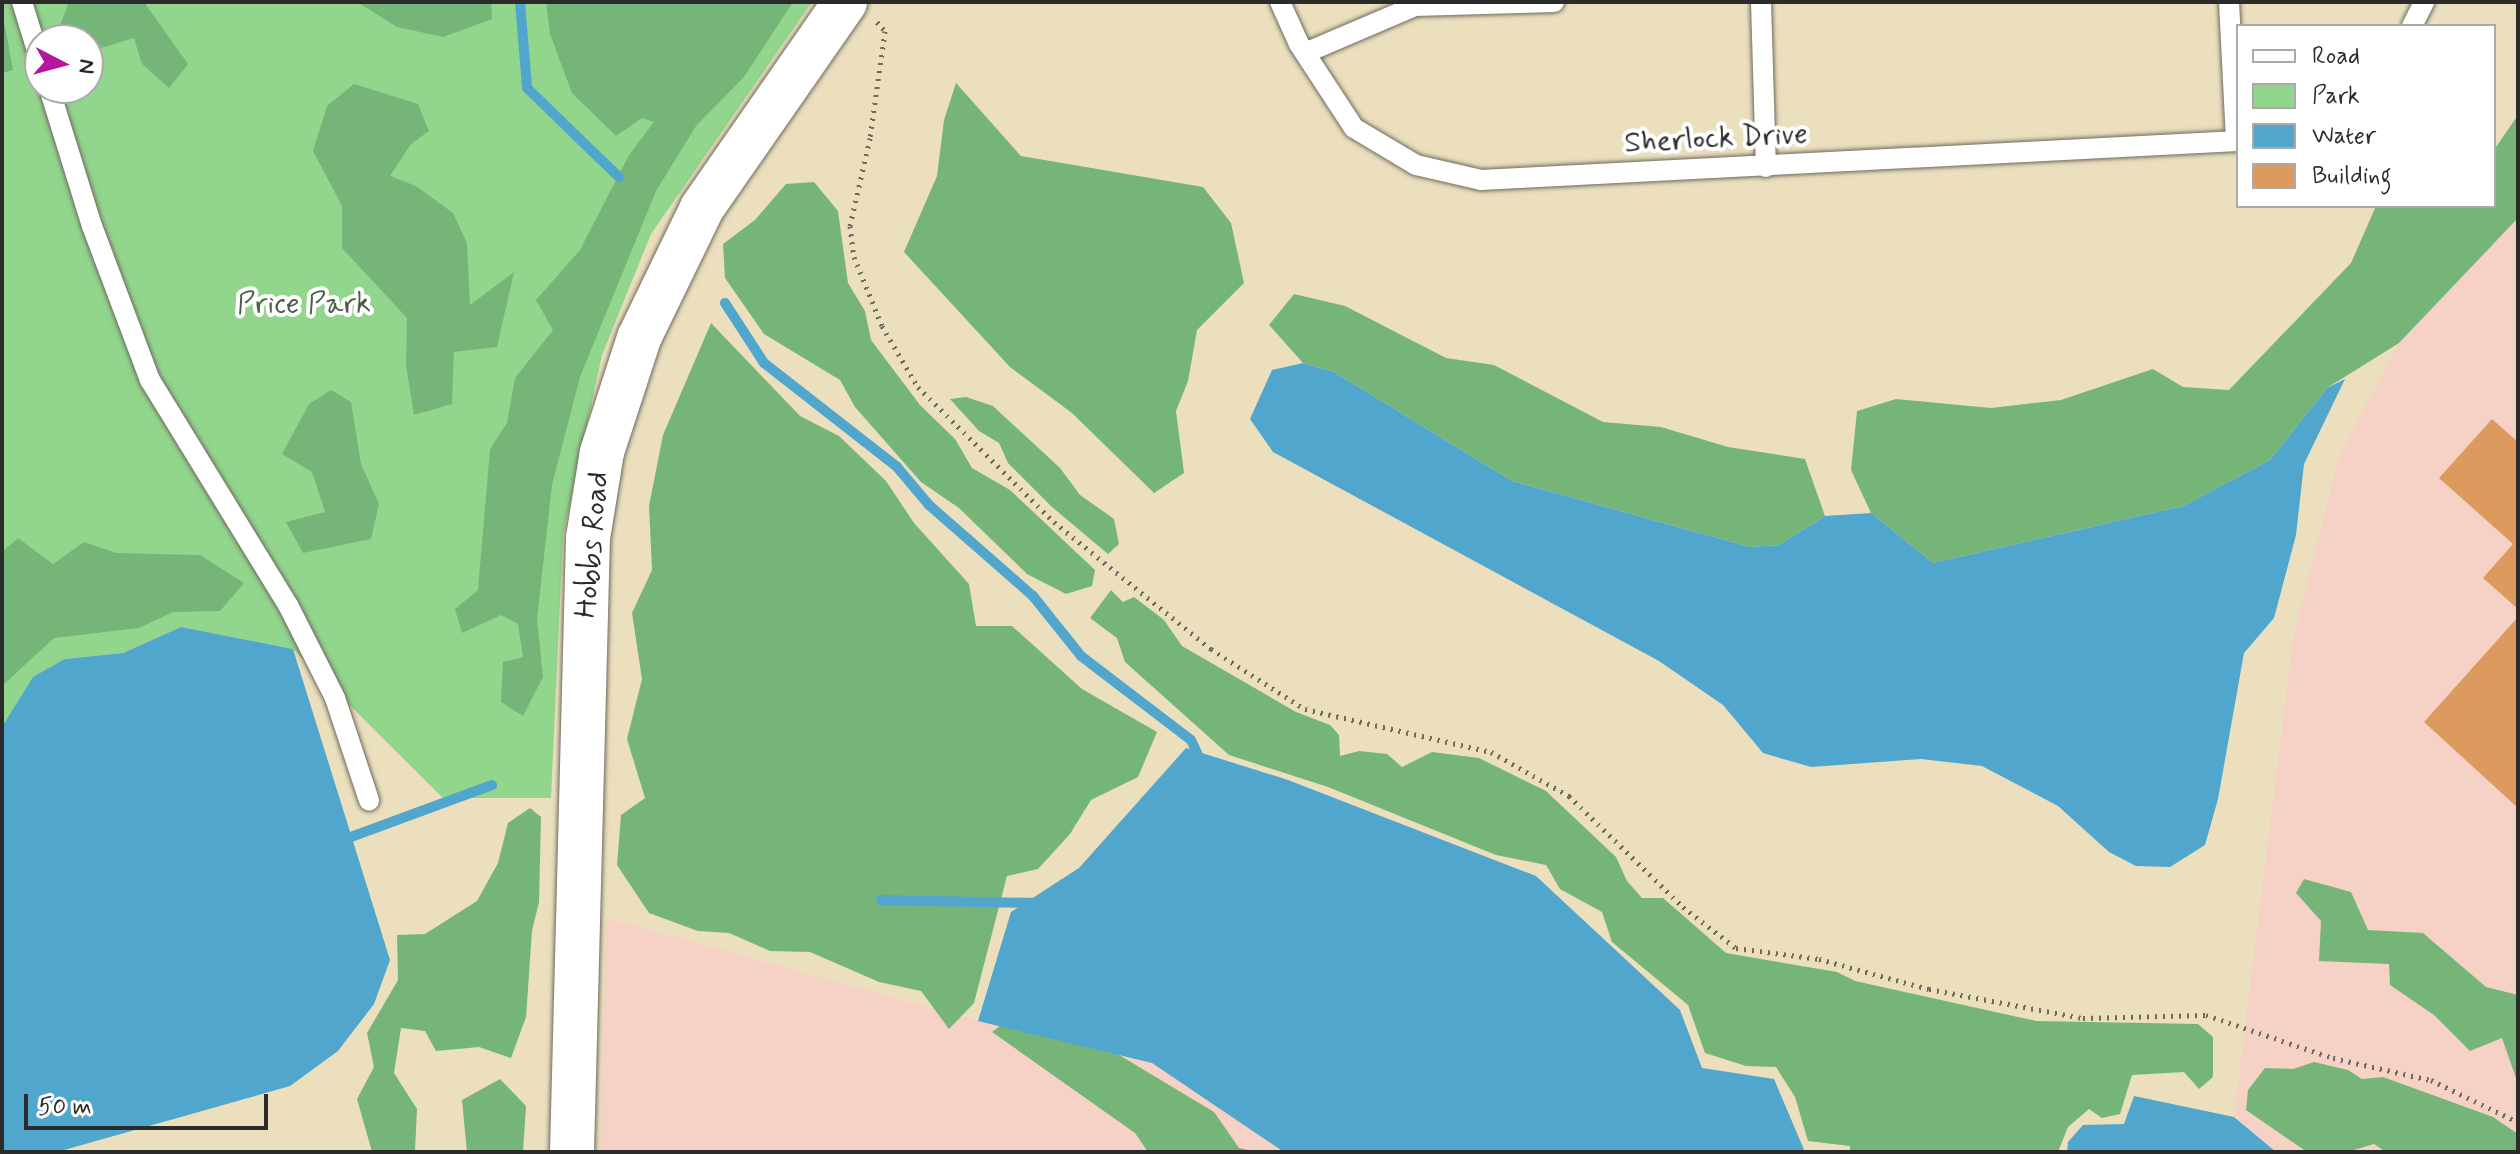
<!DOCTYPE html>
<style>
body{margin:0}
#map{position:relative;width:2520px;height:1154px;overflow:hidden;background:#ebdfbe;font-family:Mynerve,sans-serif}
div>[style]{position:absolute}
.built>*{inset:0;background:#f6d1c5}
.green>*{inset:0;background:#92d58d}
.forest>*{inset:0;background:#75b678}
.water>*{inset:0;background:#51a6cd}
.stream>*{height:10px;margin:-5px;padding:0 5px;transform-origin:5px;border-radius:5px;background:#51a6cd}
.building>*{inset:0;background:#dd9a5f}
.path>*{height:5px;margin-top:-2.5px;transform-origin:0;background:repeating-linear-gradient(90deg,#6e6a5e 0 2px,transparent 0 8px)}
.roads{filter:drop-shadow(0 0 2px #6e6a5e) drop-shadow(0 0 2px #6e6a5e)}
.service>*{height:20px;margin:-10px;padding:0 10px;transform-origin:10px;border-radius:10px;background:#fff}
.tertiary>*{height:44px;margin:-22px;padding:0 22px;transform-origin:22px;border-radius:22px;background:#fff}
span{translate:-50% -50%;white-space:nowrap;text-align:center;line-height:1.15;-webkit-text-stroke:8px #fff;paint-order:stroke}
.street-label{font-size:30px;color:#2b2b2b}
.park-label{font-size:30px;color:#4a5e48}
.frame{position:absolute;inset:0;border:4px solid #2b2b2b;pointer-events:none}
.legend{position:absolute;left:2236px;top:24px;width:260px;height:184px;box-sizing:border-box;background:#fff;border:2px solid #aaa;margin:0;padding:10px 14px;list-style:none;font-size:24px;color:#2b2b2b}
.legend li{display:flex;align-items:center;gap:16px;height:40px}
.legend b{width:40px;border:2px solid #aaa}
.north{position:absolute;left:24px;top:24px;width:80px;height:80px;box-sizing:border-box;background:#fff;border:2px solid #aaa;border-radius:50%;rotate:96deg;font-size:22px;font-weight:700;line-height:32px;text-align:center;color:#2b2b2b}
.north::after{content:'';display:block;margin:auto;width:28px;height:36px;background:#b5179e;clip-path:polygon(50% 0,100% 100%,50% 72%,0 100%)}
.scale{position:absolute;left:24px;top:1094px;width:244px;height:36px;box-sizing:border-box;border:4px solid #2b2b2b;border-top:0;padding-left:10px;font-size:24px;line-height:28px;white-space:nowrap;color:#2b2b2b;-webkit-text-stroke:6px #fff;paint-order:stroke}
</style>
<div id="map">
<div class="built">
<i style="clip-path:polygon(2518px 218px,2518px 1152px,2276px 1152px,2234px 1117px,2293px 637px,2338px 458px,2399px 343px)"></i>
<i style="clip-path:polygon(607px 918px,978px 1021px,1152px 1063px,1284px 1152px,600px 1152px)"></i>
</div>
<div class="green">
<i style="clip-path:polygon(evenodd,2px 2px,812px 2px,651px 234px,602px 355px,563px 535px,551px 798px,443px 798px,293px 649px,181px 627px,123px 653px,65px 659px,2px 727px,2px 2px,40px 40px,88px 40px,88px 88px,40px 88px,40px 40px)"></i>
</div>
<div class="forest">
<i style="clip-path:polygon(69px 2px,144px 2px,188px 64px,169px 88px,142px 64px,134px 38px,88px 52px,88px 40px,59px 40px,56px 35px)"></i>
<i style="clip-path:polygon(357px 2px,491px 2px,492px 19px,443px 37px,397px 27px)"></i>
<i style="clip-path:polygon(546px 2px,793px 2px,744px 77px,696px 126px,656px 191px,580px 377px,552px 485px,537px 619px,543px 677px,523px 716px,501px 702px,503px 662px,523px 657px,518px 624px,501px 615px,462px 633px,455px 609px,478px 590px,490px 449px,507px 423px,515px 378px,553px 330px,536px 300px,580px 250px,629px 155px,654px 122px,642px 118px,616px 136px,572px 93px,550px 34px)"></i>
<i style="clip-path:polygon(2px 10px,13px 70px,2px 73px)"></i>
<i style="clip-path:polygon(956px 83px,1021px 156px,1203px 187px,1231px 223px,1244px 283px,1197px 330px,1188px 381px,1176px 411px,1184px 473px,1154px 493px,1072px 413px,1010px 367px,904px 252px,937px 176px,944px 120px)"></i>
<i style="clip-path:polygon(354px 84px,418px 104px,429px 131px,411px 144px,390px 176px,416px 186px,453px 213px,467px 243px,470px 305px,514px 272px,497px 347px,454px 352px,452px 404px,414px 415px,406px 366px,407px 318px,342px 248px,342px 206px,313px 151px,327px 106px)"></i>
<i style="clip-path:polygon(2518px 115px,2518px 218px,2399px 343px,2327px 388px,2270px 460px,2183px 506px,1933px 563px,1871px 513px,1851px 470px,1857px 411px,1896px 399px,1991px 408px,2061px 400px,2153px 369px,2183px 387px,2229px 390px,2351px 263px,2376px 206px,2494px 206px,2494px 150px)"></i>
<i style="clip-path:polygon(814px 182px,838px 211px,848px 283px,865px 311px,871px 340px,920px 405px,955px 439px,972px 468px,1010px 490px,1095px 570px,1092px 586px,1066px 594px,1027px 574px,959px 508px,921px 482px,855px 407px,840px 380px,764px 334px,725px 278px,723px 244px,755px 220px,786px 184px)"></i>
<i style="clip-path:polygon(1294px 294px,1345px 306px,1446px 358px,1494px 365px,1603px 422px,1661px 427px,1728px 447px,1805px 459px,1825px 516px,1779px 545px,1750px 547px,1512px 481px,1334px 372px,1303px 363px,1269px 325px)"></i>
<i style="clip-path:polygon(711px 323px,800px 416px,839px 436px,886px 481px,914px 523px,969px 584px,976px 626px,1012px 626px,1082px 689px,1157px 732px,1138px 777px,1091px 800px,1070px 834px,1038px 869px,1007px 876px,974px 1003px,949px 1029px,921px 991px,879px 982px,810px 952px,770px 951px,729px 933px,698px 931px,649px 913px,617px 865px,621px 815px,645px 798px,627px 739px,642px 679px,632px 613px,652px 570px,649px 506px,663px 435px)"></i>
<i style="clip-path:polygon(331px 390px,351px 402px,361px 464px,379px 504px,371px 539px,303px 553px,286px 522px,325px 512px,312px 472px,282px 454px,309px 404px)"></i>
<i style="clip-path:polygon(966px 397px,993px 406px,1060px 468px,1080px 495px,1114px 519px,1119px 544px,1108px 554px,1052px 507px,1008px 463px,999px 443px,979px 431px,950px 399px)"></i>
<i style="clip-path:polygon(18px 538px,53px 564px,84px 542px,116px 553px,200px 555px,244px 583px,220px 611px,173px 612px,139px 628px,54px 638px,2px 686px,2px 552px)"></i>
<i style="clip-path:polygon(1111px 590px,1123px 602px,1134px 597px,1164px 620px,1182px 646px,1296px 712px,1330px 725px,1339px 735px,1340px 756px,1359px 751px,1387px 754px,1402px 767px,1432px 752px,1479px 758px,1546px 791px,1616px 857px,1627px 881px,1642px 898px,1663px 898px,1726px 953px,1837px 972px,1855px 981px,2036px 1021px,2198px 1024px,2213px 1037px,2213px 1077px,2199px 1089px,2184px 1072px,2132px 1075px,2120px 1114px,2102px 1118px,2089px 1109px,2068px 1127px,2058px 1152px,1850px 1152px,1850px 1146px,1808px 1141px,1795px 1097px,1776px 1067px,1746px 1066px,1705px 1053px,1688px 1005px,1612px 942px,1602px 912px,1560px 889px,1546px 865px,1496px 855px,1328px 787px,1229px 755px,1125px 662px,1117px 638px,1090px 618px)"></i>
<i style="clip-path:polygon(530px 808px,541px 817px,539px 902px,532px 931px,526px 1017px,511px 1058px,479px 1047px,436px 1051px,425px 1031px,401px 1028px,394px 1073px,417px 1109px,415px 1152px,372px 1152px,357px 1099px,374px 1067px,367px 1033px,398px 980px,397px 935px,425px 934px,477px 901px,498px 863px,508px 823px)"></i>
<i style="clip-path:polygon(2304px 879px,2351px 892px,2368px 930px,2423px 933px,2486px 987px,2518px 995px,2518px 1084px,2502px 1038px,2470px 1051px,2434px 1015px,2390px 985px,2389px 964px,2319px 961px,2321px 921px,2296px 893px)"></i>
<i style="clip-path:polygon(1031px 1002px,1214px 1112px,1239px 1148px,1258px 1152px,1148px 1152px,1135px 1133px,992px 1032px)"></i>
<i style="clip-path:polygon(2314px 1062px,2348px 1070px,2362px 1079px,2383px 1077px,2493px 1117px,2518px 1134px,2518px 1152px,2386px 1152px,2374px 1144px,2347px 1152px,2307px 1152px,2246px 1110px,2248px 1090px,2265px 1068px,2293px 1069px)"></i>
<i style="clip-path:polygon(500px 1079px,526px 1106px,523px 1152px,467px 1152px,462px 1100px)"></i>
</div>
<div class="water">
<i style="clip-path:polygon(1303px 363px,1334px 372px,1512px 481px,1750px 547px,1779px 545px,1825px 516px,1871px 513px,1933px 563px,2183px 506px,2270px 460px,2327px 388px,2345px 379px,2304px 464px,2296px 535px,2274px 618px,2244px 653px,2218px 799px,2205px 845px,2170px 867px,2136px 866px,2109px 852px,2058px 806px,1982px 766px,1921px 759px,1811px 767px,1763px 753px,1723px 705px,1659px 661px,1273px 452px,1250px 419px,1272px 370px)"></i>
<i style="clip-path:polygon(181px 627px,293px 649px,390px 960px,374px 1004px,338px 1051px,290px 1086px,57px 1152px,2px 1152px,2px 727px,33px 677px,65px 659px,123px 653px)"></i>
<i style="clip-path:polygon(1186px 748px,1288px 780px,1536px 876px,1680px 1010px,1702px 1068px,1774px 1079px,1805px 1152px,1284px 1152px,1152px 1063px,978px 1021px,1011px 912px,1079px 868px)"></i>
<i style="clip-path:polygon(2134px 1096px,2234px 1117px,2276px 1152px,2067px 1152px,2068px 1142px,2083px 1125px,2124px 1124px)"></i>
</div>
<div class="stream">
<i style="left:520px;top:2px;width:86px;rotate:85.3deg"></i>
<i style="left:527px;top:88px;width:128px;rotate:44.1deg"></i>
<i style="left:725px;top:303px;width:72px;rotate:57deg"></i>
<i style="left:764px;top:363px;width:169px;rotate:38deg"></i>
<i style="left:897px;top:467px;width:50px;rotate:49.9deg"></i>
<i style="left:929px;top:505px;width:138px;rotate:41.2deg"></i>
<i style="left:1033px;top:596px;width:77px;rotate:51.3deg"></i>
<i style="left:1081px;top:656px;width:138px;rotate:37.4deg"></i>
<i style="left:1191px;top:740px;width:23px;rotate:65deg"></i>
<i style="left:340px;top:841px;width:162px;rotate:-20.2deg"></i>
<i style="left:881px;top:900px;width:157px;rotate:1.1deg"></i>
</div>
<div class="building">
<i style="clip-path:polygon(2492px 419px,2518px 442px,2518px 609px,2483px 578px,2513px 544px,2439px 478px)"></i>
<i style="clip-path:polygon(2518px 617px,2518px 808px,2424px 722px)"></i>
</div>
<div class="path">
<i style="left:877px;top:22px;width:12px;rotate:48deg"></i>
<i style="left:885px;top:31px;width:108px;rotate:98deg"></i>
<i style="left:870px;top:138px;width:90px;rotate:102.8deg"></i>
<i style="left:850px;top:226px;width:31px;rotate:83deg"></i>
<i style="left:854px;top:257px;width:74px;rotate:67.9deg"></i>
<i style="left:882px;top:326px;width:71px;rotate:59.5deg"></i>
<i style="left:918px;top:387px;width:192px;rotate:44.8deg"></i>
<i style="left:1054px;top:522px;width:202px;rotate:39deg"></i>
<i style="left:1211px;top:649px;width:112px;rotate:32.6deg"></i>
<i style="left:1305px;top:709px;width:191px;rotate:13deg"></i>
<i style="left:1491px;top:752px;width:90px;rotate:29.4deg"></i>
<i style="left:1569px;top:796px;width:159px;rotate:44.2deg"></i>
<i style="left:1683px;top:907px;width:67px;rotate:37.7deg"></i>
<i style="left:1736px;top:948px;width:84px;rotate:7.5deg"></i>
<i style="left:1819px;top:959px;width:114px;rotate:15.3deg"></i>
<i style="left:1929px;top:989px;width:157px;rotate:10.7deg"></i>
<i style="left:2083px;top:1018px;width:123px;rotate:-1.4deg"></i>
<i style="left:2206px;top:1015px;width:134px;rotate:18.7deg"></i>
<i style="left:2333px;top:1058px;width:100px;rotate:12.7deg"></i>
<i style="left:2431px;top:1080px;width:97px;rotate:25.8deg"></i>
</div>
<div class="roads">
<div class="service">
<i style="left:22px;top:2px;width:61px;rotate:72.8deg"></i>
<i style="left:1280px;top:2px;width:46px;rotate:65.7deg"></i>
<i style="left:1299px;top:44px;width:100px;rotate:56.8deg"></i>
<i style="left:1354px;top:128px;width:72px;rotate:30.8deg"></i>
<i style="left:1416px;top:165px;width:67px;rotate:13deg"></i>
<i style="left:1481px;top:180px;width:758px;rotate:-2.95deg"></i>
<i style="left:1761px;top:2px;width:165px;rotate:88.3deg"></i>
<i style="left:2229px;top:2px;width:139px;rotate:87.1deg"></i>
<i style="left:2412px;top:26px;width:27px;rotate:-63deg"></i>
<i style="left:1305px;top:53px;width:120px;rotate:-23.1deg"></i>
<i style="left:1415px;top:6px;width:139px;rotate:-1.6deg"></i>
<i style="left:49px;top:88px;width:145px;rotate:72.7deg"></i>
<i style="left:92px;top:226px;width:165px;rotate:69.4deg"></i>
<i style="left:150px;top:380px;width:264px;rotate:58.5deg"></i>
<i style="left:288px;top:605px;width:104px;rotate:63.2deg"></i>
<i style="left:335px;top:698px;width:108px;rotate:71.6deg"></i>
</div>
<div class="tertiary">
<i style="left:572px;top:1152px;width:614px;rotate:-88.51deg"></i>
<i style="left:588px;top:538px;width:87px;rotate:-80.8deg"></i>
<i style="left:602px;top:452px;width:120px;rotate:-72deg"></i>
<i style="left:639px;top:338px;width:144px;rotate:-64.1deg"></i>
<i style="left:702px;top:208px;width:251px;rotate:-55.2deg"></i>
</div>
</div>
<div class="street-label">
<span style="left:1716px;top:139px;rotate:-3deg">Sherlock Drive</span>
<span style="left:593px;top:545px;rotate:-85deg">Hobbs Road</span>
</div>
<div class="park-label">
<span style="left:304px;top:304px">Price Park</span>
</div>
<div class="frame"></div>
<ul class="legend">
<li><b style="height:10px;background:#fff"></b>Road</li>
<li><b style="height:22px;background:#92d58d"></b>Park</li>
<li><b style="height:22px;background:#51a6cd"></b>Water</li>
<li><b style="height:22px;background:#dd9a5f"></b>Building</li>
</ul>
<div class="north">N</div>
<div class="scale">50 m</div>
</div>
